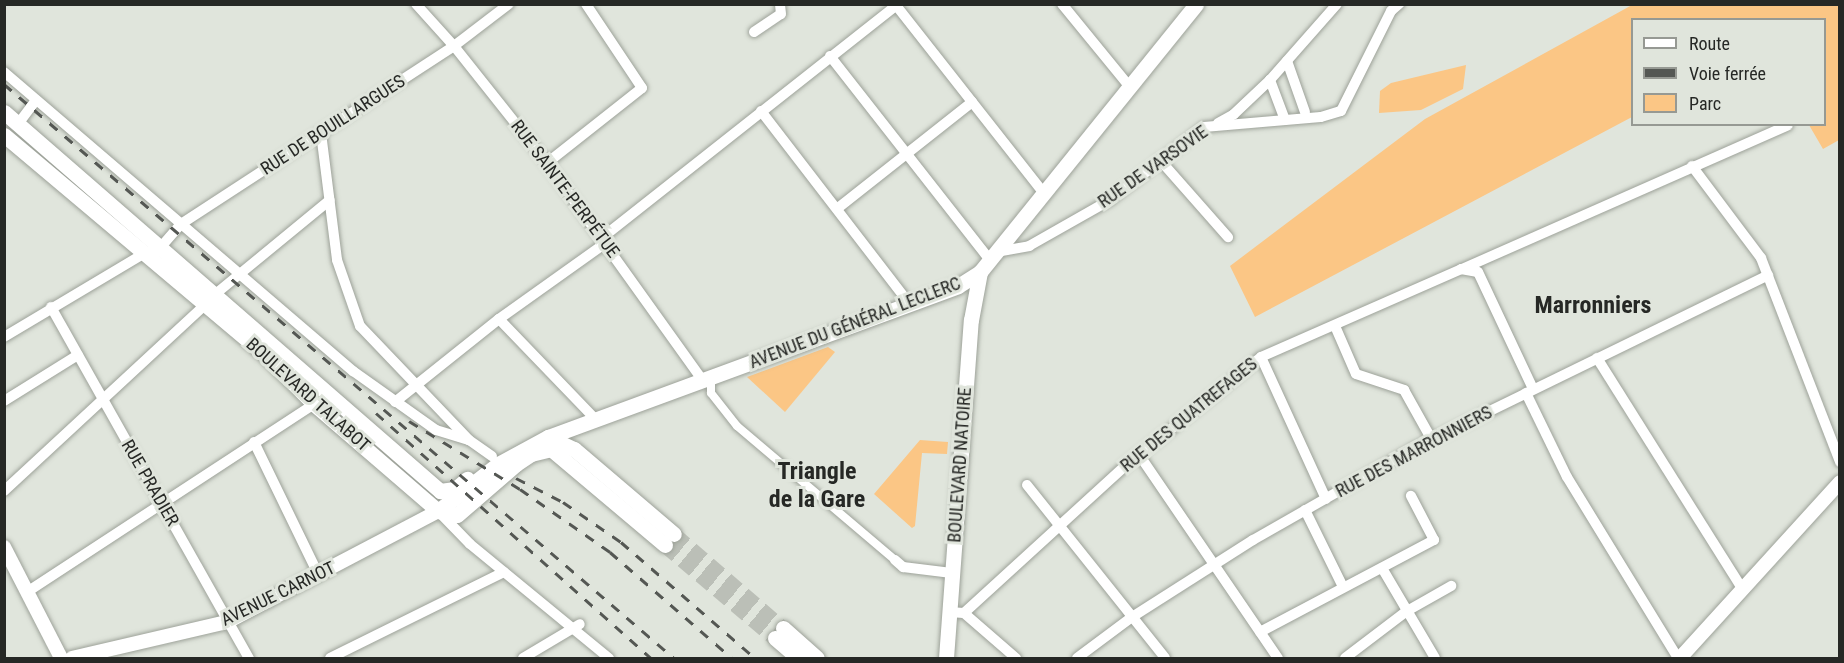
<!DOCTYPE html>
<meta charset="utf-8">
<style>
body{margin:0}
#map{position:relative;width:1844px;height:663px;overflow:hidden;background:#e0e5dc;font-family:"Roboto Condensed",sans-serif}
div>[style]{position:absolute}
.green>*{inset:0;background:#fbc685}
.secondary-tunnel>*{height:15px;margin-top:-7.5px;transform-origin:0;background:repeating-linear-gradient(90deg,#bbbfb7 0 15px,transparent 0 23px)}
.roads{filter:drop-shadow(0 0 2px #9da299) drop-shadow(0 0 2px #9da299)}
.pedestrian>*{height:8px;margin:-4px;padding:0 4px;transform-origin:4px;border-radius:4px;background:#fff}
.minor>*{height:10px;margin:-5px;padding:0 5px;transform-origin:5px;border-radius:5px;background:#fff}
.tertiary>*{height:14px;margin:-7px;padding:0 7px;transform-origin:7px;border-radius:7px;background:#fff}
.secondary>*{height:15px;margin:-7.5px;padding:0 7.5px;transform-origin:7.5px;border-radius:7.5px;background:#fff}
.rail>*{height:3px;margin-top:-1.5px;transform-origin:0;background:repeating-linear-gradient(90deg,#545753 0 10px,transparent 0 20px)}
span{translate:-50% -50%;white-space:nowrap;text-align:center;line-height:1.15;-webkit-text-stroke:6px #e0e5dc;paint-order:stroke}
.street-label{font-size:18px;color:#262825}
.district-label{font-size:24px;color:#262825;font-weight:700}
.frame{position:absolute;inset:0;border:6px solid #262825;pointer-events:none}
.legend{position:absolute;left:1631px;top:18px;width:195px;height:108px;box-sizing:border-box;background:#e0e5dc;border:2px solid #969993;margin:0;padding:8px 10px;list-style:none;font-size:18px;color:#262825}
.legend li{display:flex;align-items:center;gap:12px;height:30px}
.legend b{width:30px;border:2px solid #969993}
</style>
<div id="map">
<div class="green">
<i style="clip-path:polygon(1632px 5px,1839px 5px,1839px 140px,1823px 149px,1809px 125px,1824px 124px,1824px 20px,1632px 20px,1632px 117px,1255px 317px,1230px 266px,1425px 119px)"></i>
<i style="clip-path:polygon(1466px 65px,1463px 89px,1421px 110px,1379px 113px,1380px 91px,1391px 83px)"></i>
<i style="clip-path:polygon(828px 347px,835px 352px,785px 412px,747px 377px)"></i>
<i style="clip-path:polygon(920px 440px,948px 442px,947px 454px,922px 453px,915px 526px,912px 528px,874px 494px)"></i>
</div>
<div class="secondary-tunnel">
<i style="left:674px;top:534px;width:144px;rotate:40.8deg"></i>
<i style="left:665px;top:545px;width:144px;rotate:40.2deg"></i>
</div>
<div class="roads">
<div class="pedestrian">
<i style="left:711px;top:376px;width:17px;rotate:90deg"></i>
<i style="left:711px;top:393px;width:42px;rotate:51.8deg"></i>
<i style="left:737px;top:426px;width:207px;rotate:40.3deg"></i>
</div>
<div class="minor">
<i style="left:416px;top:4px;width:57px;rotate:47.9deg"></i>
<i style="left:454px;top:46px;width:149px;rotate:51.5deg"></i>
<i style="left:547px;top:163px;width:268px;rotate:54.4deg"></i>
<i style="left:895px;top:4px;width:239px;rotate:51.8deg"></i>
<i style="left:1062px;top:4px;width:107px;rotate:50.7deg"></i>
<i style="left:754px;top:32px;width:32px;rotate:-34deg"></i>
<i style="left:781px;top:14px;width:10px;rotate:-96deg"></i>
<i style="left:830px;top:56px;width:259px;rotate:51.9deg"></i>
<i style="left:1287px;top:61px;width:54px;rotate:70.6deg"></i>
<i style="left:4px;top:72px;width:460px;rotate:40.6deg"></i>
<i style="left:353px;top:371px;width:102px;rotate:35.4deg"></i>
<i style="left:436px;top:430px;width:34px;rotate:17deg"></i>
<i style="left:761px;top:111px;width:242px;rotate:52.4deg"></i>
<i style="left:1285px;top:120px;width:43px;rotate:-110.6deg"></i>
<i style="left:1270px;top:80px;width:101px;rotate:-48.6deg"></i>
<i style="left:1218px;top:123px;width:18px;rotate:-29deg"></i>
<i style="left:1234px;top:114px;width:50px;rotate:-43.4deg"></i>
<i style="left:18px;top:124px;width:30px;rotate:-53deg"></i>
<i style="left:321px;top:133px;width:128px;rotate:82.8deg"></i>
<i style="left:337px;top:260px;width:70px;rotate:70.8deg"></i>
<i style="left:360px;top:326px;width:158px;rotate:46.3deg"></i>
<i style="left:469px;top:440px;width:28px;rotate:35deg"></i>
<i style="left:1160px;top:160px;width:103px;rotate:48.6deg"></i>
<i style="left:547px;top:163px;width:121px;rotate:-38.3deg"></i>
<i style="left:642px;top:88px;width:101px;rotate:-123.7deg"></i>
<i style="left:1692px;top:166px;width:115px;rotate:53.1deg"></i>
<i style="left:1761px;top:258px;width:219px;rotate:68.8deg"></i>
<i style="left:838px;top:208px;width:171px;rotate:-38.3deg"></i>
<i style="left:603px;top:237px;width:373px;rotate:-38.3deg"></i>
<i style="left:996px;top:252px;width:34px;rotate:-10deg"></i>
<i style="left:1029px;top:246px;width:93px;rotate:-29.6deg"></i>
<i style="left:1110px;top:200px;width:119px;rotate:-37.8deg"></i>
<i style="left:1204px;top:127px;width:117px;rotate:-4.9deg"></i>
<i style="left:1321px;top:117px;width:21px;rotate:-17deg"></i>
<i style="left:1341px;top:111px;width:112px;rotate:-63.4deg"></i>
<i style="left:1391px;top:11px;width:11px;rotate:-41deg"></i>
<i style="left:1462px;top:269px;width:356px;rotate:-23.8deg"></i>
<i style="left:213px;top:296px;width:151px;rotate:-39.4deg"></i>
<i style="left:51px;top:307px;width:403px;rotate:60.6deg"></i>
<i style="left:499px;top:319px;width:141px;rotate:46.1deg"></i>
<i style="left:1335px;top:326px;width:52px;rotate:66.4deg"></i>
<i style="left:1356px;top:374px;width:51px;rotate:18.4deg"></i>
<i style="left:1404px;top:390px;width:57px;rotate:60.8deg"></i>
<i style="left:4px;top:337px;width:164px;rotate:-30.8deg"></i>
<i style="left:145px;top:253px;width:16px;rotate:-18deg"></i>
<i style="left:160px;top:248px;width:32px;rotate:-49deg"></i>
<i style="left:181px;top:224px;width:326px;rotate:-33.1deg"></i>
<i style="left:454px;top:46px;width:69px;rotate:-37.4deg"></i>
<i style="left:1261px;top:357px;width:156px;rotate:65.4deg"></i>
<i style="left:1597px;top:358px;width:271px;rotate:57.8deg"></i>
<i style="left:1526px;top:393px;width:93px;rotate:64deg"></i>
<i style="left:1567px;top:477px;width:212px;rotate:58.5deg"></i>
<i style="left:4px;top:401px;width:87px;rotate:-31.9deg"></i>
<i style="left:395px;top:402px;width:133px;rotate:-38.6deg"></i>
<i style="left:499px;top:319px;width:133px;rotate:-35.5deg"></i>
<i style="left:254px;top:442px;width:149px;rotate:64.1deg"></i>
<i style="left:1140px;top:456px;width:245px;rotate:55.7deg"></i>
<i style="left:1027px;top:485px;width:221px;rotate:51.4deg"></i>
<i style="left:4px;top:491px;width:275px;rotate:-42.8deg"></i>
<i style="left:1305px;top:510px;width:86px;rotate:63.7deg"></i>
<i style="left:438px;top:511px;width:46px;rotate:45.9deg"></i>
<i style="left:470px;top:544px;width:180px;rotate:39.4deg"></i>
<i style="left:895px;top:560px;width:11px;rotate:41deg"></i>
<i style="left:903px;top:567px;width:49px;rotate:7deg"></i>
<i style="left:1382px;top:568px;width:104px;rotate:59.5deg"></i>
<i style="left:27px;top:592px;width:343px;rotate:-33.2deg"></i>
<i style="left:949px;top:612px;width:15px;rotate:4deg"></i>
<i style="left:964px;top:613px;width:218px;rotate:-42.4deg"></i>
<i style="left:1125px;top:466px;width:174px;rotate:-38.7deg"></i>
<i style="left:1261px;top:357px;width:219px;rotate:-23.7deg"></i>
<i style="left:1461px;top:269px;width:17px;rotate:10deg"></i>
<i style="left:1478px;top:272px;width:129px;rotate:64.8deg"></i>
<i style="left:964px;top:613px;width:69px;rotate:40.9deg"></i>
<i style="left:1260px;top:632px;width:197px;rotate:-27.9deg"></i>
<i style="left:1434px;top:540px;width:50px;rotate:-117.6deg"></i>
<i style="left:330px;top:658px;width:194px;rotate:-26.3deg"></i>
<i style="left:523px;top:658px;width:66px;rotate:-30.8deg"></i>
<i style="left:1077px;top:658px;width:69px;rotate:-36.7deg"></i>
<i style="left:1132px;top:617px;width:143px;rotate:-32.5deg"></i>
<i style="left:1253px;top:540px;width:185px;rotate:-29.7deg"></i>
<i style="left:1414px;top:448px;width:394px;rotate:-26deg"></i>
<i style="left:1345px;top:658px;width:78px;rotate:-37.2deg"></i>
<i style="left:1407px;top:611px;width:51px;rotate:-29.6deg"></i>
</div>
<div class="tertiary">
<i style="left:4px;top:547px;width:125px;rotate:62.8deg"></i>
<i style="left:72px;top:658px;width:159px;rotate:-13.1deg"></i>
<i style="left:227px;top:622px;width:238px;rotate:-27.7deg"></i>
<i style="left:1680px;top:658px;width:238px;rotate:-47.7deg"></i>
</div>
<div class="secondary">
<i style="left:4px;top:112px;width:578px;rotate:41deg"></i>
<i style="left:440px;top:491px;width:15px;rotate:-8deg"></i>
<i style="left:455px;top:489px;width:16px;rotate:-40deg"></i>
<i style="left:4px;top:135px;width:340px;rotate:40.1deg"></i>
<i style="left:264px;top:354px;width:71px;rotate:45deg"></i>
<i style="left:314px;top:404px;width:164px;rotate:40.8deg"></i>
<i style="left:438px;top:511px;width:19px;rotate:12deg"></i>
<i style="left:457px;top:515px;width:78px;rotate:-40.8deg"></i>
<i style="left:516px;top:464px;width:18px;rotate:-34deg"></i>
<i style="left:531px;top:454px;width:21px;rotate:-14deg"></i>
<i style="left:551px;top:449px;width:149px;rotate:40.1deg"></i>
<i style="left:548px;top:437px;width:29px;rotate:25deg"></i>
<i style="left:574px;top:449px;width:131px;rotate:40.4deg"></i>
<i style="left:438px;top:511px;width:76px;rotate:-38.1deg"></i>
<i style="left:498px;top:464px;width:57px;rotate:-28.4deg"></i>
<i style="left:548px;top:437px;width:437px;rotate:-20.2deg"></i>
<i style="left:958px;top:286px;width:26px;rotate:-32deg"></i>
<i style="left:980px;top:272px;width:344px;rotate:-51.1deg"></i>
<i style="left:783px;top:628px;width:45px;rotate:41.4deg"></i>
<i style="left:775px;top:638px;width:30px;rotate:41deg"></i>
<i style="left:946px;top:658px;width:339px;rotate:-85.8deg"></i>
<i style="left:971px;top:320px;width:49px;rotate:-79.4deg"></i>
</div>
</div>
<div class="rail">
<i style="left:4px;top:84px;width:882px;rotate:40.59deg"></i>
<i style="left:376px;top:413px;width:368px;rotate:41.7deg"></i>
<i style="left:409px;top:421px;width:130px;rotate:31.5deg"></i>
<i style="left:520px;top:489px;width:110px;rotate:35deg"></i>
<i style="left:610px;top:552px;width:162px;rotate:41deg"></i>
<i style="left:516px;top:478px;width:53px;rotate:27.1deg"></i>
<i style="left:563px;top:502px;width:70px;rotate:34.6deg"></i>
<i style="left:621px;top:542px;width:177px;rotate:40.9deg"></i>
</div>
<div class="street-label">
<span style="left:333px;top:125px;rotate:-33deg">RUE DE BOUILLARGUES</span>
<span style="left:1153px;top:167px;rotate:-35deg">RUE DE VARSOVIE</span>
<span style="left:565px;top:189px;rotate:53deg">RUE SAINTE-PERPÉTUE</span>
<span style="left:855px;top:323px;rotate:-21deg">AVENUE DU GÉNÉRAL LECLERC</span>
<span style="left:308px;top:395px;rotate:42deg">BOULEVARD TALABOT</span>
<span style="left:1189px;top:415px;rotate:-39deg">RUE DES QUATREFAGES</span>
<span style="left:1414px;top:452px;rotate:-28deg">RUE DES MARRONNIERS</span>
<span style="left:960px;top:465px;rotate:-86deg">BOULEVARD NATOIRE</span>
<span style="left:150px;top:483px;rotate:60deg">RUE PRADIER</span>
<span style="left:278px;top:594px;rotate:-26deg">AVENUE CARNOT</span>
</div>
<div class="district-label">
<span style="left:1593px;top:306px">Marronniers</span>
<span style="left:817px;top:486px">Triangle<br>de la Gare</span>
</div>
<div class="frame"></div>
<ul class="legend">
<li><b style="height:8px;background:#fff"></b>Route</li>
<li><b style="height:8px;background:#545753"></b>Voie ferrée</li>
<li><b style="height:16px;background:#fbc685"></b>Parc</li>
</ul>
</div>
